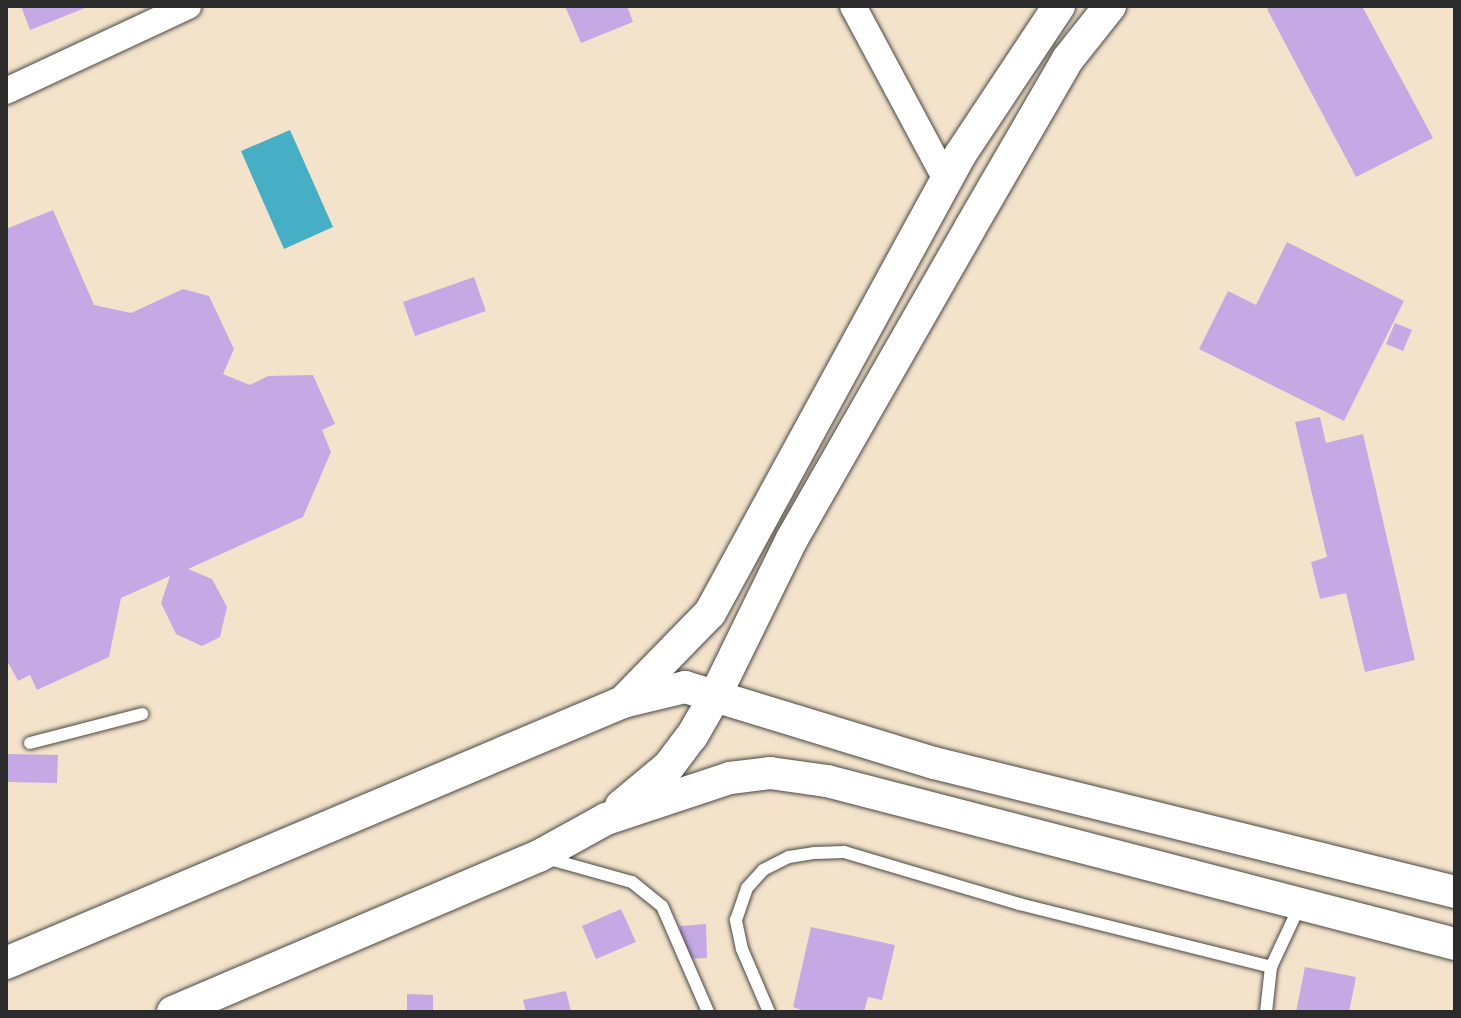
<!DOCTYPE html>
<style>
body{margin:0}
#map{position:relative;width:1461px;height:1018px;overflow:hidden;background:#f4e3cb;font-family:Kalam,sans-serif}
div>[style]{position:absolute}
.water>*{inset:0;background:#46aec5}
.building>*{inset:0;background:#c4a9e5}
.roads{filter:drop-shadow(0 0 2px #494743) drop-shadow(0 0 2px #494743)}
.service>*{height:12px;margin:-6px;padding:0 6px;transform-origin:6px;border-radius:6px;background:#fff}
.minor>*{height:26px;margin:-13px;padding:0 13px;transform-origin:13px;border-radius:13px;background:#fff}
.tertiary>*{height:32px;margin:-16px;padding:0 16px;transform-origin:16px;border-radius:16px;background:#fff}
span{translate:-50% -50%;white-space:nowrap;text-align:center;line-height:1.15;-webkit-text-stroke:6px #f7f3e8;paint-order:stroke}
.frame{position:absolute;inset:0;border:8px solid #2b2b2b;pointer-events:none}
</style>
<div id="map">
<div class="water">
<i style="clip-path:polygon(290px 130px,333px 227px,284px 249px,241px 151px)"></i>
</div>
<div class="building">
<i style="clip-path:polygon(21px 6px,90px 6px,30px 30px)"></i>
<i style="clip-path:polygon(565px 6px,627px 6px,633px 22px,581px 43px)"></i>
<i style="clip-path:polygon(1273px 6px,1362px 6px,1433px 138px,1356px 177px,1267px 9px)"></i>
<i style="clip-path:polygon(53px 210px,94px 305px,131px 313px,183px 289px,209px 296px,234px 349px,223px 374px,250px 385px,268px 376px,313px 375px,335px 424px,322px 430px,331px 452px,303px 517px,188px 569px,212px 579px,227px 607px,220px 637px,202px 646px,176px 634px,161px 603px,170px 576px,121px 598px,109px 657px,37px 690px,30px 675px,18px 681px,9px 664px,6px 665px,6px 229px)"></i>
<i style="clip-path:polygon(1287px 242px,1404px 301px,1344px 421px,1199px 349px,1228px 291px,1256px 305px)"></i>
<i style="clip-path:polygon(474px 277px,486px 311px,415px 336px,403px 302px)"></i>
<i style="clip-path:polygon(1395px 323px,1412px 330px,1403px 351px,1386px 344px)"></i>
<i style="clip-path:polygon(1320px 417px,1326px 443px,1363px 434px,1415px 660px,1365px 672px,1346px 593px,1320px 599px,1311px 562px,1327px 557px,1295px 422px)"></i>
<i style="clip-path:polygon(6px 754px,58px 755px,57px 783px,6px 782px)"></i>
<i style="clip-path:polygon(621px 909px,636px 942px,596px 959px,582px 926px)"></i>
<i style="clip-path:polygon(706px 924px,707px 958px,681px 959px,680px 926px)"></i>
<i style="clip-path:polygon(811px 927px,895px 945px,882px 1000px,868px 997px,864px 1012px,807px 1012px,793px 1007px)"></i>
<i style="clip-path:polygon(1305px 967px,1356px 977px,1349px 1012px,1296px 1012px)"></i>
<i style="clip-path:polygon(566px 991px,571px 1012px,526px 1012px,523px 1000px)"></i>
<i style="clip-path:polygon(407px 994px,433px 995px,433px 1011px,407px 1011px)"></i>
</div>
<div class="roads">
<div class="service">
<i style="left:30px;top:743px;width:116px;rotate:-14.5deg"></i>
<i style="left:546px;top:858px;width:89px;rotate:15.6deg"></i>
<i style="left:632px;top:882px;width:38px;rotate:39deg"></i>
<i style="left:662px;top:906px;width:116px;rotate:66.5deg"></i>
<i style="left:769px;top:1012px;width:69px;rotate:-113.2deg"></i>
<i style="left:742px;top:949px;width:30px;rotate:-102deg"></i>
<i style="left:736px;top:920px;width:34px;rotate:-71deg"></i>
<i style="left:747px;top:888px;width:24px;rotate:-48deg"></i>
<i style="left:763px;top:870px;width:29px;rotate:-27deg"></i>
<i style="left:789px;top:857px;width:26px;rotate:-9deg"></i>
<i style="left:815px;top:853px;width:29px;rotate:-2deg"></i>
<i style="left:844px;top:852px;width:183px;rotate:16.5deg"></i>
<i style="left:1019px;top:904px;width:260px;rotate:14deg"></i>
<i style="left:1266px;top:1012px;width:45px;rotate:-83.7deg"></i>
<i style="left:1271px;top:967px;width:68px;rotate:-64.9deg"></i>
</div>
<div class="minor">
<i style="left:853px;top:6px;width:199px;rotate:61.8deg"></i>
<i style="left:6px;top:91px;width:201px;rotate:-25deg"></i>
</div>
<div class="tertiary">
<i style="left:623px;top:702px;width:124px;rotate:-45.7deg"></i>
<i style="left:710px;top:613px;width:522px;rotate:-61.37deg"></i>
<i style="left:960px;top:155px;width:179px;rotate:-56.4deg"></i>
<i style="left:621px;top:806px;width:62px;rotate:-39.8deg"></i>
<i style="left:669px;top:766px;width:38px;rotate:-53deg"></i>
<i style="left:692px;top:736px;width:46px;rotate:-60.1deg"></i>
<i style="left:715px;top:696px;width:175px;rotate:-63.9deg"></i>
<i style="left:792px;top:539px;width:358px;rotate:-60.2deg"></i>
<i style="left:970px;top:228px;width:195px;rotate:-59.9deg"></i>
<i style="left:1068px;top:59px;width:68px;rotate:-51.6deg"></i>
<i style="left:6px;top:963px;width:670px;rotate:-22.93deg"></i>
<i style="left:623px;top:702px;width:64px;rotate:-13.6deg"></i>
<i style="left:685px;top:687px;width:260px;rotate:17deg"></i>
<i style="left:934px;top:763px;width:537px;rotate:13.91deg"></i>
<i style="left:173px;top:1012px;width:398px;rotate:-23.1deg"></i>
<i style="left:539px;top:856px;width:77px;rotate:-28.9deg"></i>
<i style="left:606px;top:819px;width:131px;rotate:-18.3deg"></i>
<i style="left:730px;top:778px;width:40px;rotate:-7.1deg"></i>
<i style="left:770px;top:773px;width:58px;rotate:8deg"></i>
<i style="left:827px;top:781px;width:649px;rotate:14.55deg"></i>
</div>
</div>
<div class="frame"></div>
</div>
